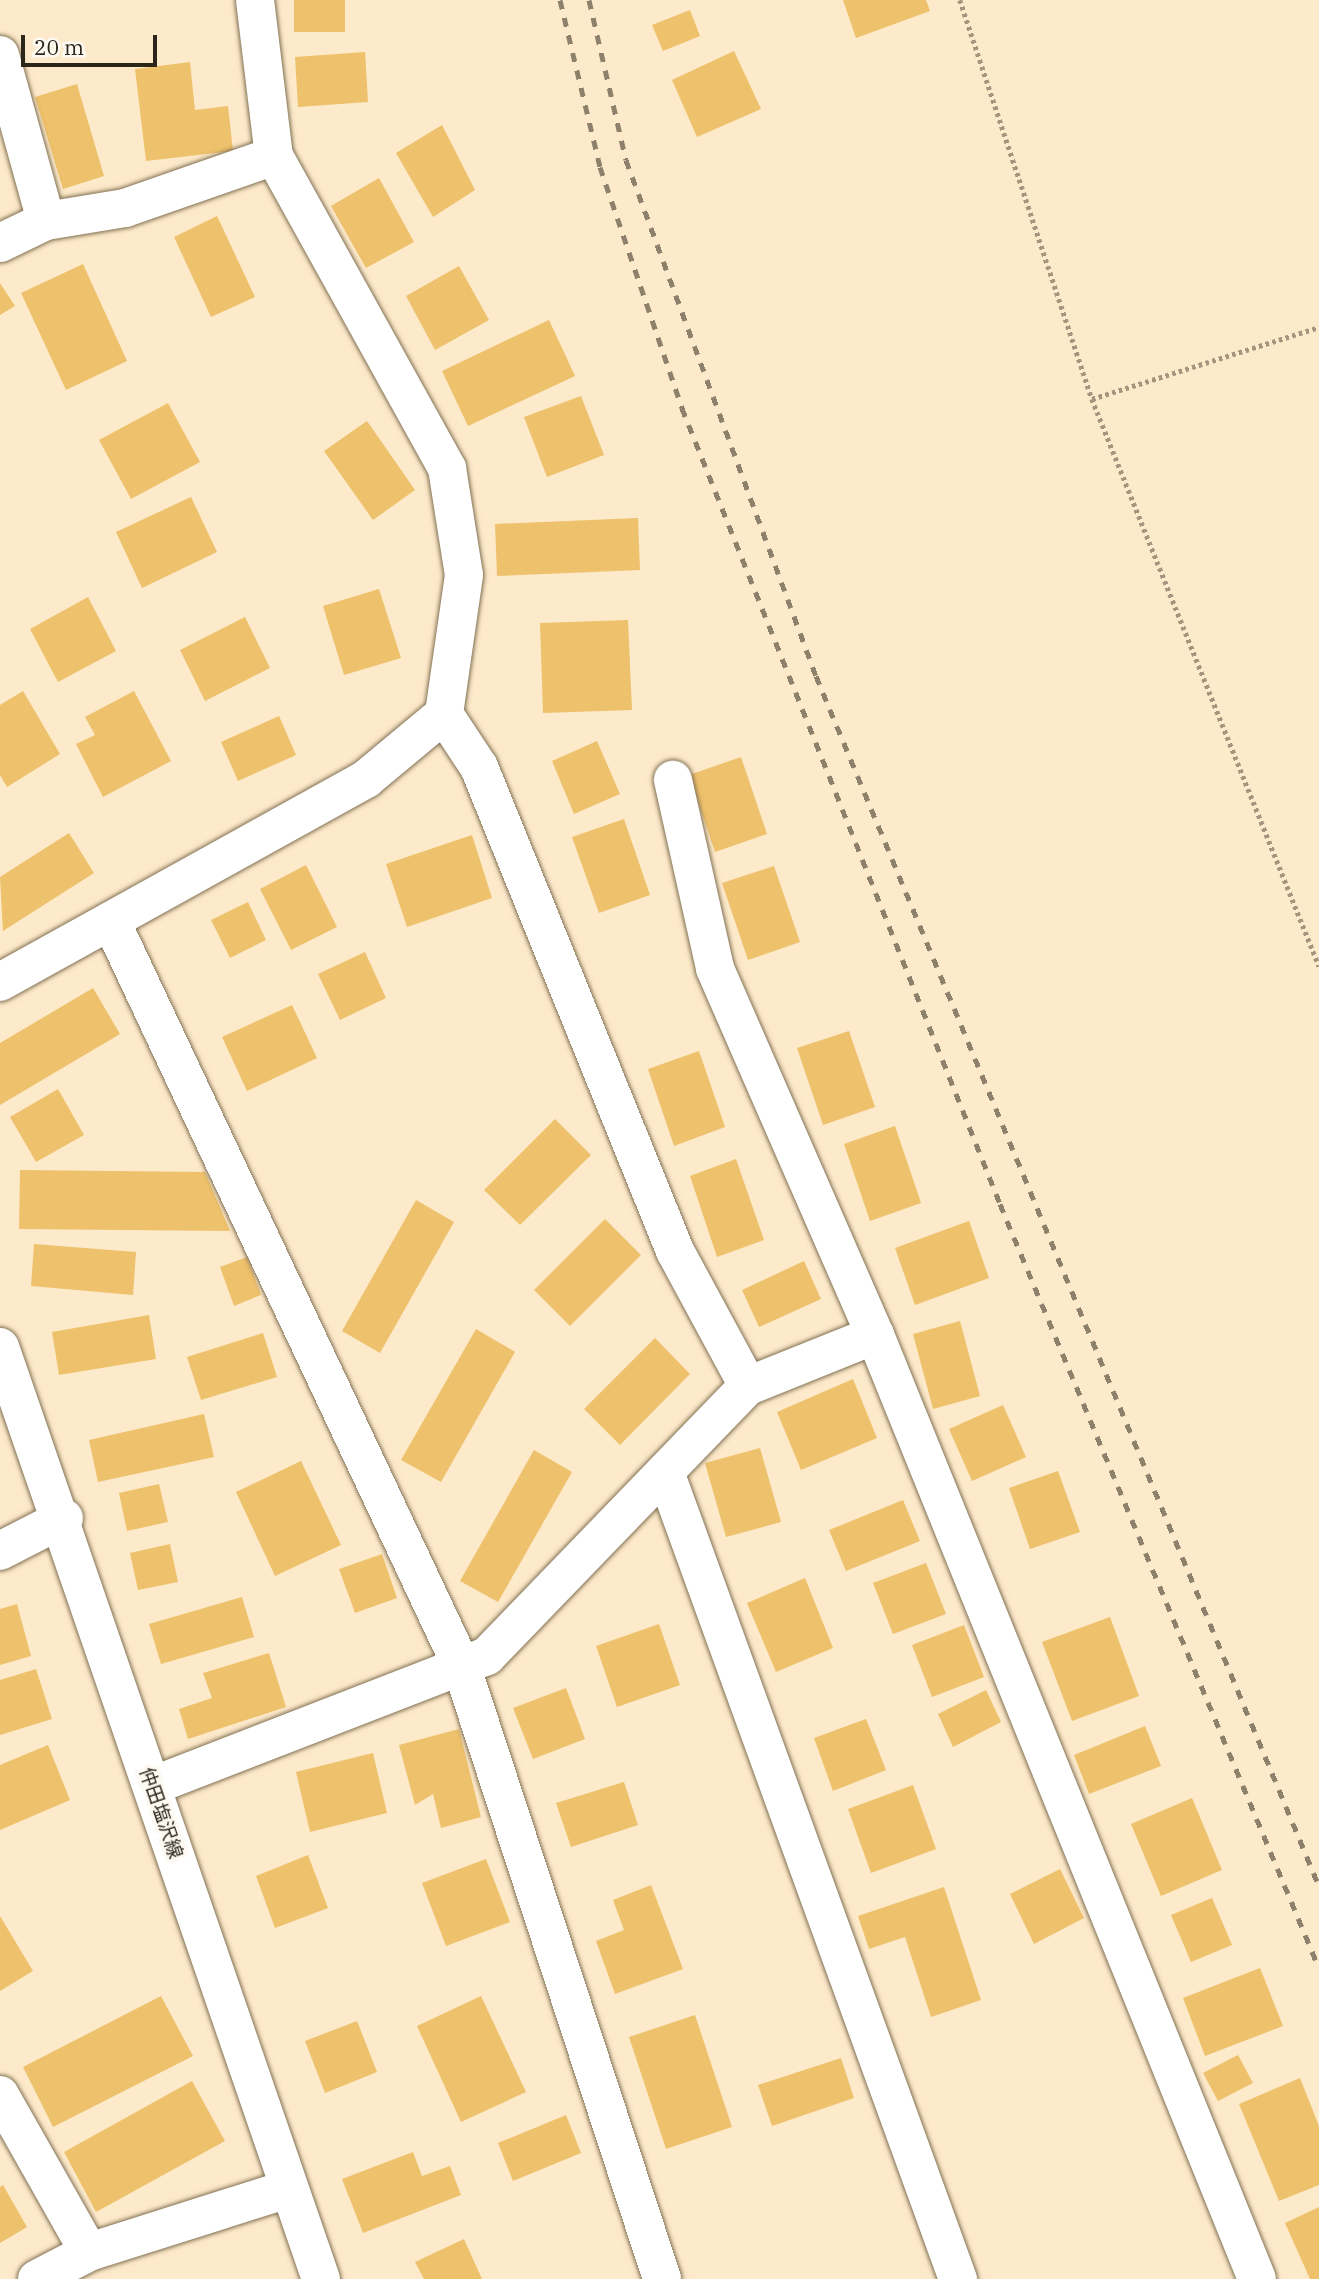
<!DOCTYPE html>
<meta charset="utf-8">
<style>
body{margin:0}
#map{position:relative;width:1319px;height:2279px;overflow:hidden;background:#fdeaca;font-family:"IBM Plex Serif","Noto Sans JP",serif}
div>[style]{position:absolute}
.building>*{inset:0;background:#eec16c}
.path>*{height:4.5px;margin-top:-2.25px;transform-origin:0;background:repeating-linear-gradient(90deg,#a3957e 0 3.5px,transparent 0 7px)}
.roads{filter:drop-shadow(0 0 2px #827154) drop-shadow(0 0 2px #827154)}
.minor>*{height:38px;margin:-19px;padding:0 19px;transform-origin:19px;border-radius:19px;background:#fff}
.tertiary>*{height:38px;margin:-19px;padding:0 19px;transform-origin:19px;border-radius:19px;background:#fff}
.secondary>*{height:38px;margin:-19px;padding:0 19px;transform-origin:19px;border-radius:19px;background:#fff}
.rail>*{height:5px;margin-top:-2.5px;transform-origin:0;background:repeating-linear-gradient(90deg,#8e816c 0 9px,transparent 0 18px)}
span{translate:-50% -50%;white-space:nowrap;text-align:center;line-height:1.15;-webkit-text-stroke:7px #fdf9f3;paint-order:stroke}
.street-label{font-size:19px;color:#2c2519}
.scale{position:absolute;left:21px;top:35px;width:136px;height:32px;box-sizing:border-box;border:4px solid #2c2519;border-top:0;padding-left:9px;font-size:21px;line-height:24px;white-space:nowrap;color:#2c2519;-webkit-text-stroke:5px #fdf9f3;paint-order:stroke}
</style>
<div id="map">
<div class="building">
<i style="clip-path:polygon(294px 0,345px 0,345px 32px,294px 32px)"></i>
<i style="clip-path:polygon(843px 0,926px 0,930px 11px,856px 38px)"></i>
<i style="clip-path:polygon(690px 10px,700px 36px,663px 51px,652px 25px)"></i>
<i style="clip-path:polygon(734px 51px,761px 109px,697px 137px,672px 80px)"></i>
<i style="clip-path:polygon(365px 52px,368px 102px,298px 107px,295px 57px)"></i>
<i style="clip-path:polygon(190px 62px,195px 110px,228px 106px,233px 151px,146px 161px,135px 69px)"></i>
<i style="clip-path:polygon(77px 84px,104px 176px,63px 189px,35px 97px)"></i>
<i style="clip-path:polygon(442px 125px,475px 190px,433px 217px,396px 153px)"></i>
<i style="clip-path:polygon(379px 178px,414px 242px,366px 268px,331px 206px)"></i>
<i style="clip-path:polygon(217px 216px,255px 297px,211px 317px,174px 237px)"></i>
<i style="clip-path:polygon(83px 264px,127px 361px,66px 390px,21px 293px)"></i>
<i style="clip-path:polygon(459px 266px,489px 320px,435px 350px,406px 296px)"></i>
<i style="clip-path:polygon(0 283px,15px 306px,0 315px)"></i>
<i style="clip-path:polygon(549px 320px,575px 376px,468px 426px,442px 371px)"></i>
<i style="clip-path:polygon(581px 396px,604px 455px,547px 477px,524px 417px)"></i>
<i style="clip-path:polygon(168px 403px,200px 462px,131px 499px,99px 440px)"></i>
<i style="clip-path:polygon(367px 421px,415px 490px,373px 520px,324px 451px)"></i>
<i style="clip-path:polygon(191px 497px,217px 552px,142px 588px,116px 532px)"></i>
<i style="clip-path:polygon(638px 518px,640px 570px,497px 576px,495px 524px)"></i>
<i style="clip-path:polygon(379px 589px,401px 658px,344px 675px,323px 606px)"></i>
<i style="clip-path:polygon(88px 597px,116px 651px,58px 682px,30px 629px)"></i>
<i style="clip-path:polygon(245px 617px,270px 668px,205px 701px,180px 650px)"></i>
<i style="clip-path:polygon(628px 620px,632px 710px,543px 713px,540px 623px)"></i>
<i style="clip-path:polygon(23px 691px,60px 754px,7px 787px,0 775px,0 705px)"></i>
<i style="clip-path:polygon(134px 691px,171px 761px,103px 797px,76px 744px,95px 735px,85px 717px)"></i>
<i style="clip-path:polygon(279px 716px,296px 755px,238px 781px,221px 742px)"></i>
<i style="clip-path:polygon(597px 741px,620px 794px,574px 814px,552px 761px)"></i>
<i style="clip-path:polygon(741px 757px,767px 834px,715px 852px,689px 775px)"></i>
<i style="clip-path:polygon(624px 819px,650px 895px,599px 913px,572px 837px)"></i>
<i style="clip-path:polygon(69px 833px,94px 873px,3px 931px,0 877px)"></i>
<i style="clip-path:polygon(472px 835px,492px 898px,407px 927px,386px 864px)"></i>
<i style="clip-path:polygon(306px 865px,337px 927px,291px 950px,260px 889px)"></i>
<i style="clip-path:polygon(774px 866px,800px 942px,748px 960px,722px 883px)"></i>
<i style="clip-path:polygon(248px 902px,266px 940px,230px 958px,211px 920px)"></i>
<i style="clip-path:polygon(365px 952px,386px 998px,340px 1020px,318px 974px)"></i>
<i style="clip-path:polygon(93px 988px,120px 1034px,0 1105px,0 1043px)"></i>
<i style="clip-path:polygon(292px 1005px,317px 1058px,247px 1091px,222px 1037px)"></i>
<i style="clip-path:polygon(849px 1031px,875px 1107px,823px 1125px,797px 1048px)"></i>
<i style="clip-path:polygon(699px 1051px,725px 1127px,674px 1146px,648px 1069px)"></i>
<i style="clip-path:polygon(58px 1089px,84px 1135px,36px 1162px,10px 1117px)"></i>
<i style="clip-path:polygon(555px 1119px,591px 1155px,520px 1225px,484px 1190px)"></i>
<i style="clip-path:polygon(895px 1126px,921px 1203px,870px 1221px,844px 1144px)"></i>
<i style="clip-path:polygon(736px 1159px,764px 1240px,717px 1257px,690px 1176px)"></i>
<i style="clip-path:polygon(20px 1170px,205px 1172px,230px 1231px,19px 1229px)"></i>
<i style="clip-path:polygon(416px 1200px,454px 1222px,380px 1353px,342px 1331px)"></i>
<i style="clip-path:polygon(605px 1219px,641px 1255px,570px 1326px,534px 1290px)"></i>
<i style="clip-path:polygon(969px 1221px,989px 1278px,915px 1305px,895px 1248px)"></i>
<i style="clip-path:polygon(34px 1244px,136px 1252px,133px 1295px,31px 1286px)"></i>
<i style="clip-path:polygon(247px 1257px,261px 1295px,234px 1306px,220px 1267px)"></i>
<i style="clip-path:polygon(804px 1261px,821px 1299px,759px 1327px,742px 1290px)"></i>
<i style="clip-path:polygon(149px 1315px,156px 1359px,59px 1375px,52px 1332px)"></i>
<i style="clip-path:polygon(960px 1321px,980px 1396px,933px 1409px,913px 1334px)"></i>
<i style="clip-path:polygon(476px 1329px,515px 1352px,441px 1482px,401px 1460px)"></i>
<i style="clip-path:polygon(263px 1333px,277px 1377px,201px 1400px,187px 1357px)"></i>
<i style="clip-path:polygon(655px 1338px,690px 1374px,620px 1445px,584px 1409px)"></i>
<i style="clip-path:polygon(853px 1379px,877px 1438px,801px 1470px,777px 1412px)"></i>
<i style="clip-path:polygon(1003px 1405px,1026px 1457px,972px 1481px,949px 1429px)"></i>
<i style="clip-path:polygon(204px 1414px,214px 1457px,98px 1482px,89px 1440px)"></i>
<i style="clip-path:polygon(760px 1448px,781px 1522px,726px 1537px,705px 1463px)"></i>
<i style="clip-path:polygon(534px 1450px,572px 1472px,498px 1602px,460px 1581px)"></i>
<i style="clip-path:polygon(301px 1461px,341px 1545px,275px 1576px,236px 1492px)"></i>
<i style="clip-path:polygon(1058px 1471px,1080px 1532px,1030px 1549px,1009px 1488px)"></i>
<i style="clip-path:polygon(159px 1484px,168px 1522px,127px 1531px,119px 1493px)"></i>
<i style="clip-path:polygon(903px 1500px,920px 1541px,846px 1571px,829px 1530px)"></i>
<i style="clip-path:polygon(170px 1544px,178px 1582px,138px 1590px,130px 1553px)"></i>
<i style="clip-path:polygon(382px 1554px,397px 1598px,355px 1613px,339px 1569px)"></i>
<i style="clip-path:polygon(926px 1563px,946px 1614px,893px 1634px,873px 1583px)"></i>
<i style="clip-path:polygon(805px 1578px,833px 1648px,776px 1672px,747px 1603px)"></i>
<i style="clip-path:polygon(242px 1597px,254px 1637px,161px 1664px,149px 1624px)"></i>
<i style="clip-path:polygon(17px 1604px,31px 1656px,0 1665px,0 1609px)"></i>
<i style="clip-path:polygon(1110px 1617px,1139px 1696px,1072px 1721px,1042px 1642px)"></i>
<i style="clip-path:polygon(659px 1624px,680px 1685px,617px 1707px,596px 1646px)"></i>
<i style="clip-path:polygon(964px 1625px,984px 1677px,932px 1697px,912px 1645px)"></i>
<i style="clip-path:polygon(269px 1653px,286px 1707px,188px 1739px,179px 1709px,212px 1698px,203px 1673px)"></i>
<i style="clip-path:polygon(36px 1669px,52px 1719px,0 1735px,0 1680px)"></i>
<i style="clip-path:polygon(566px 1688px,585px 1739px,533px 1759px,513px 1708px)"></i>
<i style="clip-path:polygon(986px 1690px,1001px 1722px,953px 1747px,938px 1714px)"></i>
<i style="clip-path:polygon(866px 1719px,886px 1770px,833px 1791px,814px 1738px)"></i>
<i style="clip-path:polygon(1145px 1726px,1161px 1766px,1089px 1794px,1074px 1755px)"></i>
<i style="clip-path:polygon(459px 1729px,481px 1817px,441px 1828px,433px 1794px,415px 1805px,399px 1745px)"></i>
<i style="clip-path:polygon(48px 1745px,70px 1800px,0 1830px,0 1765px)"></i>
<i style="clip-path:polygon(373px 1753px,387px 1813px,310px 1832px,296px 1772px)"></i>
<i style="clip-path:polygon(624px 1782px,638px 1825px,571px 1847px,556px 1803px)"></i>
<i style="clip-path:polygon(913px 1785px,936px 1849px,871px 1873px,848px 1809px)"></i>
<i style="clip-path:polygon(1192px 1798px,1222px 1870px,1161px 1896px,1131px 1824px)"></i>
<i style="clip-path:polygon(308px 1855px,328px 1908px,275px 1928px,256px 1876px)"></i>
<i style="clip-path:polygon(486px 1859px,510px 1922px,446px 1946px,422px 1883px)"></i>
<i style="clip-path:polygon(1060px 1869px,1084px 1918px,1034px 1944px,1010px 1894px)"></i>
<i style="clip-path:polygon(651px 1885px,683px 1969px,615px 1994px,596px 1941px,624px 1930px,613px 1900px)"></i>
<i style="clip-path:polygon(944px 1887px,981px 2000px,931px 2017px,905px 1937px,869px 1949px,858px 1916px)"></i>
<i style="clip-path:polygon(1212px 1898px,1232px 1945px,1191px 1962px,1171px 1915px)"></i>
<i style="clip-path:polygon(0 1916px,33px 1971px,0 1991px)"></i>
<i style="clip-path:polygon(1260px 1968px,1283px 2026px,1205px 2056px,1183px 1998px)"></i>
<i style="clip-path:polygon(161px 1996px,193px 2056px,53px 2127px,23px 2067px)"></i>
<i style="clip-path:polygon(481px 1996px,526px 2092px,461px 2122px,417px 2026px)"></i>
<i style="clip-path:polygon(695px 2015px,732px 2127px,666px 2149px,629px 2037px)"></i>
<i style="clip-path:polygon(357px 2021px,377px 2072px,325px 2093px,305px 2041px)"></i>
<i style="clip-path:polygon(1238px 2055px,1253px 2083px,1218px 2101px,1203px 2073px)"></i>
<i style="clip-path:polygon(841px 2058px,854px 2098px,772px 2126px,758px 2085px)"></i>
<i style="clip-path:polygon(1300px 2078px,1319px 2126px,1319px 2185px,1279px 2201px,1239px 2104px)"></i>
<i style="clip-path:polygon(192px 2081px,225px 2141px,96px 2212px,64px 2152px)"></i>
<i style="clip-path:polygon(566px 2115px,581px 2153px,513px 2181px,498px 2143px)"></i>
<i style="clip-path:polygon(413px 2152px,422px 2176px,450px 2166px,461px 2195px,363px 2233px,342px 2179px)"></i>
<i style="clip-path:polygon(3px 2185px,27px 2227px,0 2243px,0 2187px)"></i>
<i style="clip-path:polygon(1319px 2207px,1319px 2279px,1310px 2279px,1285px 2223px)"></i>
<i style="clip-path:polygon(464px 2239px,482px 2279px,424px 2279px,415px 2262px)"></i>
</div>
<div class="path">
<i style="left:960px;top:0;width:420px;rotate:71.7deg"></i>
<i style="left:1092px;top:399px;width:611px;rotate:68.18deg"></i>
<i style="left:1092px;top:399px;width:238px;rotate:-17.6deg"></i>
</div>
<div class="roads">
<div class="minor">
<i style="left:255px;top:0;width:157px;rotate:83.1deg"></i>
<i style="left:274px;top:156px;width:357px;rotate:61deg"></i>
<i style="left:447px;top:468px;width:108px;rotate:81deg"></i>
<i style="left:464px;top:575px;width:140px;rotate:98.2deg"></i>
<i style="left:444px;top:714px;width:64px;rotate:56.6deg"></i>
<i style="left:479px;top:767px;width:522px;rotate:67.95deg"></i>
<i style="left:675px;top:1251px;width:153px;rotate:61.6deg"></i>
<i style="left:0;top:55px;width:172px;rotate:74.5deg"></i>
<i style="left:0;top:243px;width:51px;rotate:-25.6deg"></i>
<i style="left:46px;top:221px;width:80px;rotate:-9.3deg"></i>
<i style="left:125px;top:208px;width:158px;rotate:-19.2deg"></i>
<i style="left:111px;top:921px;width:822px;rotate:64.81deg"></i>
<i style="left:461px;top:1665px;width:646px;rotate:71.87deg"></i>
<i style="left:875px;top:1335px;width:1018px;rotate:67.97deg"></i>
<i style="left:665px;top:1472px;width:859px;rotate:70.05deg"></i>
<i style="left:0;top:1551px;width:72px;rotate:-27.3deg"></i>
<i style="left:152px;top:1786px;width:359px;rotate:-21.2deg"></i>
<i style="left:487px;top:1656px;width:376px;rotate:-46deg"></i>
<i style="left:748px;top:1386px;width:137px;rotate:-21.9deg"></i>
<i style="left:875px;top:1335px;width:400px;rotate:-113.6deg"></i>
<i style="left:715px;top:968px;width:193px;rotate:-102.6deg"></i>
<i style="left:0;top:2095px;width:180px;rotate:60.5deg"></i>
<i style="left:37px;top:2279px;width:59px;rotate:-27.4deg"></i>
<i style="left:89px;top:2252px;width:209px;rotate:-17.6deg"></i>
</div>
<div class="tertiary">
<i style="left:0;top:982px;width:419px;rotate:-29deg"></i>
<i style="left:366px;top:779px;width:102px;rotate:-39.8deg"></i>
</div>
<div class="secondary">
<i style="left:0;top:1347px;width:986px;rotate:71deg"></i>
</div>
</div>
<div class="rail">
<i style="left:560px;top:0;width:172px;rotate:76.5deg"></i>
<i style="left:600px;top:167px;width:255px;rotate:71.2deg"></i>
<i style="left:682px;top:408px;width:857px;rotate:68.22deg"></i>
<i style="left:1000px;top:1204px;width:828px;rotate:67.34deg"></i>
<i style="left:589px;top:0;width:164px;rotate:77deg"></i>
<i style="left:626px;top:160px;width:550px;rotate:69.79deg"></i>
<i style="left:816px;top:676px;width:1310px;rotate:67.43deg"></i>
</div>
<div class="street-label">
<span style="left:161px;top:1813px;rotate:71deg">仲田塩沢線</span>
</div>
<div class="scale">20 m</div>
</div>
